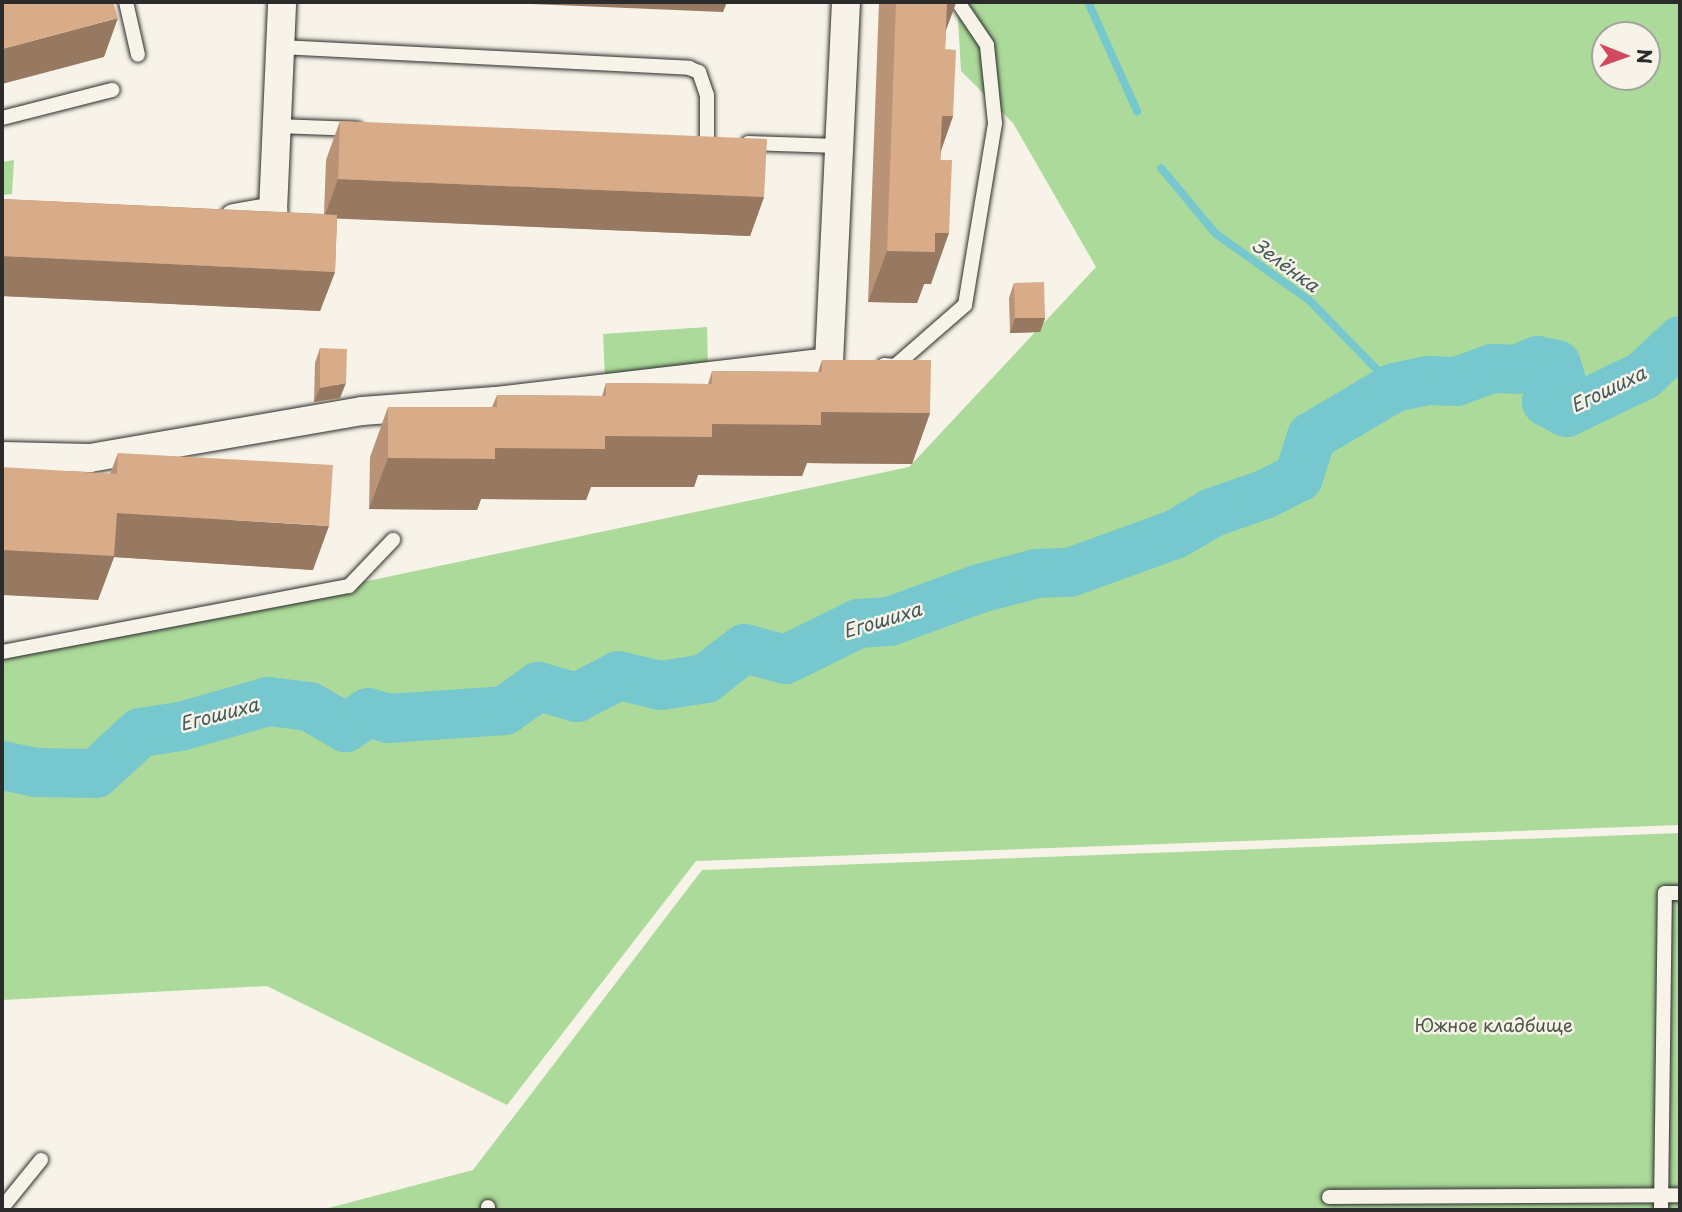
<!DOCTYPE html>
<meta charset="utf-8">
<style>
body{margin:0}
#map{position:relative;width:1682px;height:1212px;overflow:hidden;background:#f7f3e8;font-family:"Playpen Sans",sans-serif}
div>[style]{position:absolute}
.green>*{inset:0;background:#acda9a}
.stream>*{height:8px;margin:-4px;padding:0 4px;transform-origin:4px;border-radius:4px;background:#77c8ce}
.river>*{height:49px;margin:-24.5px;padding:0 24.5px;transform-origin:24.5px;border-radius:24.5px;background:#77c8ce}
.roads{filter:drop-shadow(0 0 2px #2b2b2b) drop-shadow(0 0 2px #2b2b2b)}
.lane>*{height:14px;margin:-7px;padding:0 7px;transform-origin:7px;border-radius:7px;background:#f7f3e8}
.street>*{height:28px;margin:-14px;padding:0 14px;transform-origin:14px;border-radius:14px;background:#f7f3e8}
.wall>*{inset:0;background:#ba9376}
.shaded-wall>*{inset:0;background:#977860}
.building>*{inset:0;background:#d8ab89}
span{translate:-50% -50%;white-space:nowrap;text-align:center;line-height:1.15;-webkit-text-stroke:5px #f7f3e8;paint-order:stroke}
.park-label{font-size:18px;color:#4b5747}
.water-label{font-size:19px;color:#425a5c;font-style:italic}
.frame{position:absolute;inset:0;border:4px solid #2b2b2b;pointer-events:none}
.north{position:absolute;left:1591px;top:21px;width:70px;height:70px;box-sizing:border-box;background:#f7f3e8;border:2px solid #a5a39c;border-radius:50%;rotate:91deg;font-size:19px;font-weight:700;line-height:28px;text-align:center;color:#2b2b2b}
.north::after{content:'';display:block;margin:auto;width:24px;height:32px;background:#d1495b;clip-path:polygon(50% 0,100% 100%,50% 72%,0 100%)}
</style>
<div id="map">
<div class="green">
<i style="clip-path:polygon(evenodd,957px 2px,1680px 2px,1680px 825px,696px 861px,507px 1105px,267px 986px,2px 1000px,2px 658px,909px 467px,1096px 267px,1013px 123px,961px 71px,957px 2px,1605px 35px,1647px 35px,1647px 77px,1605px 77px,1605px 35px)"></i>
<i style="clip-path:polygon(14px 160px,12px 194px,2px 195px,2px 162px)"></i>
<i style="clip-path:polygon(707px 327px,708px 369px,605px 379px,603px 334px)"></i>
<i style="clip-path:polygon(1680px 833px,1680px 1210px,321px 1210px,473px 1170px,702px 870px)"></i>
</div>
<div class="stream">
<i style="left:1088px;top:2px;width:120px;rotate:65.8deg"></i>
<i style="left:1161px;top:168px;width:86px;rotate:50.2deg"></i>
<i style="left:1216px;top:234px;width:114px;rotate:35.4deg"></i>
<i style="left:1309px;top:300px;width:122px;rotate:45.7deg"></i>
</div>
<div class="river">
<i style="left:2px;top:765px;width:35px;rotate:12deg"></i>
<i style="left:36px;top:772px;width:59px;rotate:1deg"></i>
<i style="left:95px;top:773px;width:61px;rotate:-42.3deg"></i>
<i style="left:140px;top:732px;width:40px;rotate:-8.5deg"></i>
<i style="left:180px;top:726px;width:91px;rotate:-15.9deg"></i>
<i style="left:268px;top:701px;width:41px;rotate:7deg"></i>
<i style="left:309px;top:706px;width:42px;rotate:30.3deg"></i>
<i style="left:345px;top:727px;width:27px;rotate:-33deg"></i>
<i style="left:368px;top:712px;width:21px;rotate:17deg"></i>
<i style="left:388px;top:718px;width:116px;rotate:-3.9deg"></i>
<i style="left:504px;top:710px;width:42px;rotate:-35.2deg"></i>
<i style="left:538px;top:686px;width:40px;rotate:16deg"></i>
<i style="left:576px;top:697px;width:47px;rotate:-27.6deg"></i>
<i style="left:618px;top:675px;width:43px;rotate:13.4deg"></i>
<i style="left:660px;top:685px;width:46px;rotate:-8.8deg"></i>
<i style="left:705px;top:678px;width:49px;rotate:-37.6deg"></i>
<i style="left:744px;top:648px;width:42px;rotate:15deg"></i>
<i style="left:785px;top:659px;width:81px;rotate:-26.3deg"></i>
<i style="left:858px;top:623px;width:31px;rotate:-4deg"></i>
<i style="left:889px;top:621px;width:96px;rotate:-20.1deg"></i>
<i style="left:979px;top:588px;width:59px;rotate:-14.7deg"></i>
<i style="left:1036px;top:573px;width:33px;rotate:-2deg"></i>
<i style="left:1069px;top:572px;width:112px;rotate:-19.9deg"></i>
<i style="left:1174px;top:534px;width:44px;rotate:-30.1deg"></i>
<i style="left:1212px;top:512px;width:55px;rotate:-19.1deg"></i>
<i style="left:1264px;top:494px;width:38px;rotate:-27deg"></i>
<i style="left:1298px;top:477px;width:43px;rotate:-72.4deg"></i>
<i style="left:1311px;top:436px;width:96px;rotate:-30.6deg"></i>
<i style="left:1394px;top:387px;width:34px;rotate:-12deg"></i>
<i style="left:1427px;top:380px;width:29px;rotate:2deg"></i>
<i style="left:1456px;top:381px;width:38px;rotate:-20deg"></i>
<i style="left:1492px;top:368px;width:24px;rotate:2deg"></i>
<i style="left:1516px;top:369px;width:23px;rotate:-23deg"></i>
<i style="left:1537px;top:360px;width:19px;rotate:12deg"></i>
<i style="left:1556px;top:364px;width:14px;rotate:73deg"></i>
<i style="left:1560px;top:377px;width:28px;rotate:120deg"></i>
<i style="left:1546px;top:401px;width:23px;rotate:29deg"></i>
<i style="left:1566px;top:412px;width:85px;rotate:-25.7deg"></i>
<i style="left:1643px;top:375px;width:51px;rotate:-43.4deg"></i>
</div>
<div class="roads">
<div class="lane">
<i style="left:126px;top:2px;width:54px;rotate:77.2deg"></i>
<i style="left:280px;top:47px;width:410px;rotate:2.9deg"></i>
<i style="left:689px;top:68px;width:11px;rotate:22deg"></i>
<i style="left:699px;top:72px;width:24px;rotate:71deg"></i>
<i style="left:707px;top:95px;width:46px;rotate:90deg"></i>
<i style="left:2px;top:118px;width:114px;rotate:-14.3deg"></i>
<i style="left:277px;top:126px;width:80px;rotate:2.1deg"></i>
<i style="left:748px;top:143px;width:90px;rotate:1.9deg"></i>
<i style="left:884px;top:365px;width:11px;rotate:5deg"></i>
<i style="left:895px;top:366px;width:93px;rotate:-41.1deg"></i>
<i style="left:965px;top:305px;width:184px;rotate:-80.6deg"></i>
<i style="left:995px;top:123px;width:78px;rotate:-95.9deg"></i>
<i style="left:987px;top:45px;width:52px;rotate:-124deg"></i>
<i style="left:2px;top:652px;width:353px;rotate:-10.8deg"></i>
<i style="left:349px;top:586px;width:64px;rotate:-46.3deg"></i>
<i style="left:1329px;top:1197px;width:351px;rotate:-0.3deg"></i>
<i style="left:488px;top:1207px;width:3px;rotate:90deg"></i>
<i style="left:2px;top:1208px;width:62px;rotate:-50.9deg"></i>
<i style="left:1661px;top:1210px;width:317px;rotate:-89.3deg"></i>
<i style="left:1665px;top:893px;width:15px"></i>
</div>
<div class="street">
<i style="left:234px;top:218px;width:40px;rotate:-10deg"></i>
<i style="left:273px;top:211px;width:209px;rotate:-87.5deg"></i>
<i style="left:2px;top:456px;width:88px;rotate:1.3deg"></i>
<i style="left:90px;top:458px;width:276px;rotate:-9.8deg"></i>
<i style="left:362px;top:411px;width:134px;rotate:-4.3deg"></i>
<i style="left:496px;top:401px;width:335px;rotate:-6.7deg"></i>
<i style="left:829px;top:362px;width:360px;rotate:-87.3deg"></i>
</div>
</div>
<div class="wall">
<i style="clip-path:polygon(879px 2px,956px 2px,946px 30px,945px 49px,953px 116px,941px 151px,931px 284px,924px 284px,917px 303px,868px 302px)"></i>
<i style="clip-path:polygon(340px 121px,764px 197px,750px 236px,337px 218px,335px 272px,320px 311px,2px 296px,2px 199px,324px 214px,326px 160px)"></i>
<i style="clip-path:polygon(1014px 283px,1045px 318px,1040px 332px,1010px 333px,1009px 298px)"></i>
<i style="clip-path:polygon(320px 348px,340px 398px,314px 402px,315px 363px)"></i>
<i style="clip-path:polygon(822px 360px,930px 413px,912px 464px,807px 463px,802px 476px,698px 475px,694px 487px,591px 487px,586px 500px,481px 499px,477px 510px,369px 509px,370px 457px,388px 407px,492px 407px,497px 395px,602px 396px,606px 383px,708px 384px,712px 371px,818px 372px)"></i>
<i style="clip-path:polygon(118px 453px,313px 570px,114px 557px,98px 600px,110px 474px)"></i>
</div>
<div class="shaded-wall">
<i style="clip-path:polygon(481px 2px,727px 2px,723px 12px)"></i>
<i style="clip-path:polygon(947px 3px,956px 3px,937px 54px)"></i>
<i style="clip-path:polygon(118px 18px,104px 57px,2px 84px,2px 49px)"></i>
<i style="clip-path:polygon(942px 116px,953px 116px,935px 167px)"></i>
<i style="clip-path:polygon(338px 179px,764px 197px,750px 236px,324px 218px)"></i>
<i style="clip-path:polygon(935px 233px,949px 233px,931px 284px,924px 284px,917px 303px,868px 302px,887px 251px)"></i>
<i style="clip-path:polygon(2px 256px,335px 272px,320px 311px,2px 296px)"></i>
<i style="clip-path:polygon(1015px 318px,1045px 318px,1040px 332px,1010px 333px)"></i>
<i style="clip-path:polygon(346px 383px,340px 398px,314px 402px,320px 388px)"></i>
<i style="clip-path:polygon(821px 412px,930px 413px,912px 464px,807px 463px,802px 476px,698px 475px,694px 487px,591px 487px,586px 500px,481px 499px,477px 510px,369px 509px,388px 458px)"></i>
<i style="clip-path:polygon(117px 513px,329px 526px,313px 570px,114px 557px,98px 600px,2px 595px,2px 550px)"></i>
</div>
<div class="building">
<i style="clip-path:polygon(2px 2px,113px 2px,118px 18px,2px 49px)"></i>
<i style="clip-path:polygon(896px 2px,956px 2px,956px 3px,947px 3px,945px 49px,956px 50px,953px 116px,942px 116px,940px 160px,952px 160px,949px 233px,935px 233px,935px 252px,887px 251px)"></i>
<i style="clip-path:polygon(340px 121px,767px 139px,764px 197px,338px 179px)"></i>
<i style="clip-path:polygon(2px 199px,337px 215px,335px 272px,2px 256px)"></i>
<i style="clip-path:polygon(1044px 282px,1045px 318px,1015px 318px,1014px 283px)"></i>
<i style="clip-path:polygon(320px 348px,347px 349px,346px 383px,320px 388px)"></i>
<i style="clip-path:polygon(822px 360px,931px 360px,930px 413px,821px 412px,821px 425px,712px 424px,712px 437px,605px 436px,605px 449px,495px 448px,495px 459px,388px 458px,388px 407px,497px 407px,497px 395px,606px 396px,606px 383px,712px 384px,712px 371px,822px 372px)"></i>
<i style="clip-path:polygon(118px 453px,333px 465px,329px 526px,117px 513px,114px 556px,2px 550px,2px 467px,117px 474px)"></i>
</div>
<div class="park-label">
<span style="left:1494px;top:1025px">Южное кладбище</span>
</div>
<div class="water-label">
<span style="left:1286px;top:265px;rotate:36deg">Зелёнка</span>
<span style="left:1608px;top:389px;rotate:-26deg">Егошиха</span>
<span style="left:882px;top:620px;rotate:-17deg">Егошиха</span>
<span style="left:219px;top:714px;rotate:-15deg">Егошиха</span>
</div>
<div class="frame"></div>
<div class="north">N</div>
</div>
